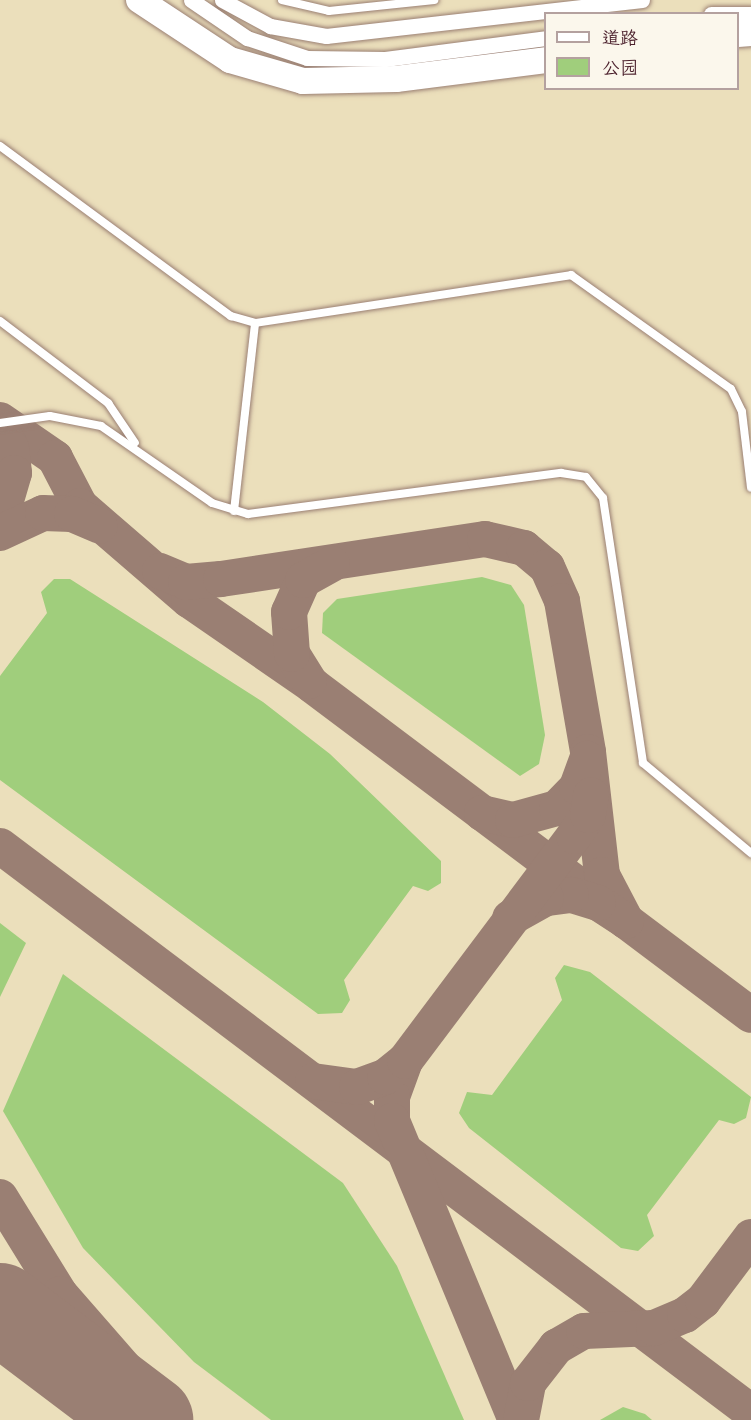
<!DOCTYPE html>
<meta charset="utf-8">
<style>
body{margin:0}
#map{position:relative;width:751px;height:1420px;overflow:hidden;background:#ebdfbb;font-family:"Balsamiq Sans","LXGW WenKai TC",sans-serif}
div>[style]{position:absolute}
.green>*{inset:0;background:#a0ce7c}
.taxiway>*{height:36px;margin:-18px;padding:0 18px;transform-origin:18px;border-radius:18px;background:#9a7f73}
.runway>*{height:90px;margin:-45px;padding:0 45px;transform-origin:45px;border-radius:45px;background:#9a7f73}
.roads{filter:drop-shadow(0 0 2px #9a7f73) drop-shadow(0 0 2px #9a7f73)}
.service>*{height:8px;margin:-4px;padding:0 4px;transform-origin:4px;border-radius:4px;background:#fff}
.minor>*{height:15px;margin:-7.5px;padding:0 7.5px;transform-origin:7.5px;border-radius:7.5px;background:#fff}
.trunk>*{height:26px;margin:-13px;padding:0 13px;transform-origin:13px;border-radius:13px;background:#fff}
span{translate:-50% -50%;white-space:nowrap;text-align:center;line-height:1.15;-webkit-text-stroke:4.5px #fbf7ec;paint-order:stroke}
.legend{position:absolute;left:544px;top:12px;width:195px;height:78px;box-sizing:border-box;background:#fbf7ec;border:2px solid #b4a19f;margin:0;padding:8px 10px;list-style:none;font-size:18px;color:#4a1f2b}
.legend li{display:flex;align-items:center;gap:12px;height:30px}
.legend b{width:30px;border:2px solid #b4a19f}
</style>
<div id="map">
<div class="green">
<i style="clip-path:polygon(482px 577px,511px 585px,524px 605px,545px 735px,539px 764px,520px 776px,322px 633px,323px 613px,337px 599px)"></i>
<i style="clip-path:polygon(54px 579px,70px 579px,263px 702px,330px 754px,441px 861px,441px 883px,428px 891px,413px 886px,344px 980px,350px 1000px,342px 1013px,318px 1014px,0 780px,0 676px,47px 613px,41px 592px)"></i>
<i style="clip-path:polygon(0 923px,26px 943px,0 997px)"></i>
<i style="clip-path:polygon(564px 965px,590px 972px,751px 1097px,746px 1118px,734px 1124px,719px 1120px,647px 1215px,654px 1236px,638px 1251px,621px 1248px,469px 1128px,459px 1113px,467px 1092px,492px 1095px,562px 1000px,555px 978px)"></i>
<i style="clip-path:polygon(63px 974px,343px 1183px,397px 1266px,464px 1420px,271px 1420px,194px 1362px,83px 1248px,3px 1111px)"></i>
<i style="clip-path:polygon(623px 1407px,645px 1414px,652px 1420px,600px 1420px)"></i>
</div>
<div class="taxiway">
<i style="left:0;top:420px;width:67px;rotate:34.6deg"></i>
<i style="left:55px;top:458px;width:54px;rotate:62.5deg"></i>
<i style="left:80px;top:506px;width:144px;rotate:40.8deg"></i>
<i style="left:189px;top:600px;width:150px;rotate:34.6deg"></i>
<i style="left:312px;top:685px;width:549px;rotate:36.93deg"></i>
<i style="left:0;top:427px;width:24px;rotate:62deg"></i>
<i style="left:11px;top:448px;width:25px;rotate:83deg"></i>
<i style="left:14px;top:473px;width:50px;rotate:106.3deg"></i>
<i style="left:0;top:533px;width:47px;rotate:-24.9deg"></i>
<i style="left:43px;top:513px;width:29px;rotate:2deg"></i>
<i style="left:72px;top:514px;width:30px;rotate:23deg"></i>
<i style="left:160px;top:571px;width:28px;rotate:23deg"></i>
<i style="left:186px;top:582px;width:35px;rotate:-5deg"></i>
<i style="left:221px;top:579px;width:267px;rotate:-8.6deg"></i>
<i style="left:485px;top:539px;width:40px;rotate:13deg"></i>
<i style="left:524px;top:548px;width:30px;rotate:40deg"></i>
<i style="left:547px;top:567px;width:37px;rotate:66deg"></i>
<i style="left:562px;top:601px;width:153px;rotate:80.2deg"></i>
<i style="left:588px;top:752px;width:124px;rotate:83.5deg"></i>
<i style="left:602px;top:875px;width:52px;rotate:62.4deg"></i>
<i style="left:626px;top:921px;width:33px;rotate:-147deg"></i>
<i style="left:598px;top:903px;width:28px;rotate:-163deg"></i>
<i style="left:571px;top:895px;width:25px;rotate:173deg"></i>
<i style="left:546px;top:898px;width:41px;rotate:150.9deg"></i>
<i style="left:309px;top:681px;width:32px;rotate:-122deg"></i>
<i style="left:292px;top:654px;width:42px;rotate:-94.1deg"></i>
<i style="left:289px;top:612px;width:35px;rotate:-66deg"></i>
<i style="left:303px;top:580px;width:33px;rotate:-29deg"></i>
<i style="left:482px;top:813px;width:32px;rotate:13deg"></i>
<i style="left:513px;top:820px;width:46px;rotate:-15.3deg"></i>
<i style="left:557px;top:808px;width:29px;rotate:-46deg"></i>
<i style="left:577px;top:787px;width:30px;rotate:-70deg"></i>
<i style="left:0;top:846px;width:940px;rotate:37deg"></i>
<i style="left:405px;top:1061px;width:37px;rotate:110deg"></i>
<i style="left:392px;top:1096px;width:25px;rotate:90deg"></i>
<i style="left:392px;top:1121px;width:324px;rotate:67.5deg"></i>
<i style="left:313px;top:1081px;width:44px;rotate:7.8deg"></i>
<i style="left:357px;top:1087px;width:30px;rotate:-20deg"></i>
<i style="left:385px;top:1077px;width:26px;rotate:-39deg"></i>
<i style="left:405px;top:1061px;width:281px;rotate:-53.1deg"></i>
<i style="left:574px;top:836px;width:25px;rotate:-56deg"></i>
<i style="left:588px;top:815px;width:20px;rotate:-81deg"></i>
<i style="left:0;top:1197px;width:114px;rotate:58.3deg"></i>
<i style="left:60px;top:1294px;width:167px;rotate:48.9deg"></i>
<i style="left:108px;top:1362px;width:42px;rotate:67.7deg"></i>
<i style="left:124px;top:1401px;width:19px;rotate:93deg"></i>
<i style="left:521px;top:1420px;width:38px;rotate:-79deg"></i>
<i style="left:528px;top:1383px;width:46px;rotate:-52.1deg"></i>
<i style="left:556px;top:1347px;width:32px;rotate:-30deg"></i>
<i style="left:584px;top:1331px;width:70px;rotate:-2.5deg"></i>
<i style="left:654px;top:1328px;width:34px;rotate:-23deg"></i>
<i style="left:685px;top:1315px;width:23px;rotate:-38deg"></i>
<i style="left:703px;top:1301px;width:80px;rotate:-53.1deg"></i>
</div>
<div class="runway">
<i style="left:0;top:1308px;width:186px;rotate:37.1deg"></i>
</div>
<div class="roads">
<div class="service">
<i style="left:282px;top:0;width:48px;rotate:13.2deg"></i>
<i style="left:329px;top:11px;width:106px;rotate:-6deg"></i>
<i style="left:0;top:146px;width:287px;rotate:36.4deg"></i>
<i style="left:231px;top:316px;width:25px;rotate:16deg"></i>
<i style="left:255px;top:323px;width:320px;rotate:-8.6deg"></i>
<i style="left:571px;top:275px;width:196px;rotate:35.5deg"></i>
<i style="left:731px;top:389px;width:25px;rotate:64deg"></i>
<i style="left:742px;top:412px;width:76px;rotate:83.2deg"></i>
<i style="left:0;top:321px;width:136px;rotate:37.2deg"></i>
<i style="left:108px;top:403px;width:48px;rotate:56deg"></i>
<i style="left:0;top:423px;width:50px;rotate:-8deg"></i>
<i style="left:50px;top:416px;width:52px;rotate:11.1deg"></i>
<i style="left:101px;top:426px;width:135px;rotate:34.7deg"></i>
<i style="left:212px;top:503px;width:38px;rotate:17deg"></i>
<i style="left:248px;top:514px;width:316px;rotate:-7.5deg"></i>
<i style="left:561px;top:473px;width:25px;rotate:9deg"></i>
<i style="left:586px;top:477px;width:27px;rotate:51deg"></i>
<i style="left:603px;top:498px;width:268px;rotate:81.4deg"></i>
<i style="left:643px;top:763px;width:141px;rotate:39.8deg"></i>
<i style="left:234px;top:511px;width:189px;rotate:-83.6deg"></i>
</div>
<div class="minor">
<i style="left:191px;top:0;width:68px;rotate:34.2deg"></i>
<i style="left:247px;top:38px;width:63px;rotate:18.4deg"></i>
<i style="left:307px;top:58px;width:78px;rotate:0.7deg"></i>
<i style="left:385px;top:59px;width:162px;rotate:-7.4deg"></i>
<i style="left:222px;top:0;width:55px;rotate:28.4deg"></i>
<i style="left:270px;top:26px;width:57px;rotate:10.1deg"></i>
<i style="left:326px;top:36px;width:318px;rotate:-6.5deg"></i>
<i style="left:711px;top:14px;width:40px"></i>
</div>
<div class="trunk">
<i style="left:139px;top:0;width:109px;rotate:33.4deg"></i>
<i style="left:230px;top:60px;width:76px;rotate:16deg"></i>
<i style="left:303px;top:81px;width:93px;rotate:-1.2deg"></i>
<i style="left:396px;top:79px;width:151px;rotate:-7.2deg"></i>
<i style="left:738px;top:34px;width:13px;rotate:-4deg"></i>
</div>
</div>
<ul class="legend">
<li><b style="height:8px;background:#fff"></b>道路</li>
<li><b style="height:16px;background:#a0ce7c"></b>公园</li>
</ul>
</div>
